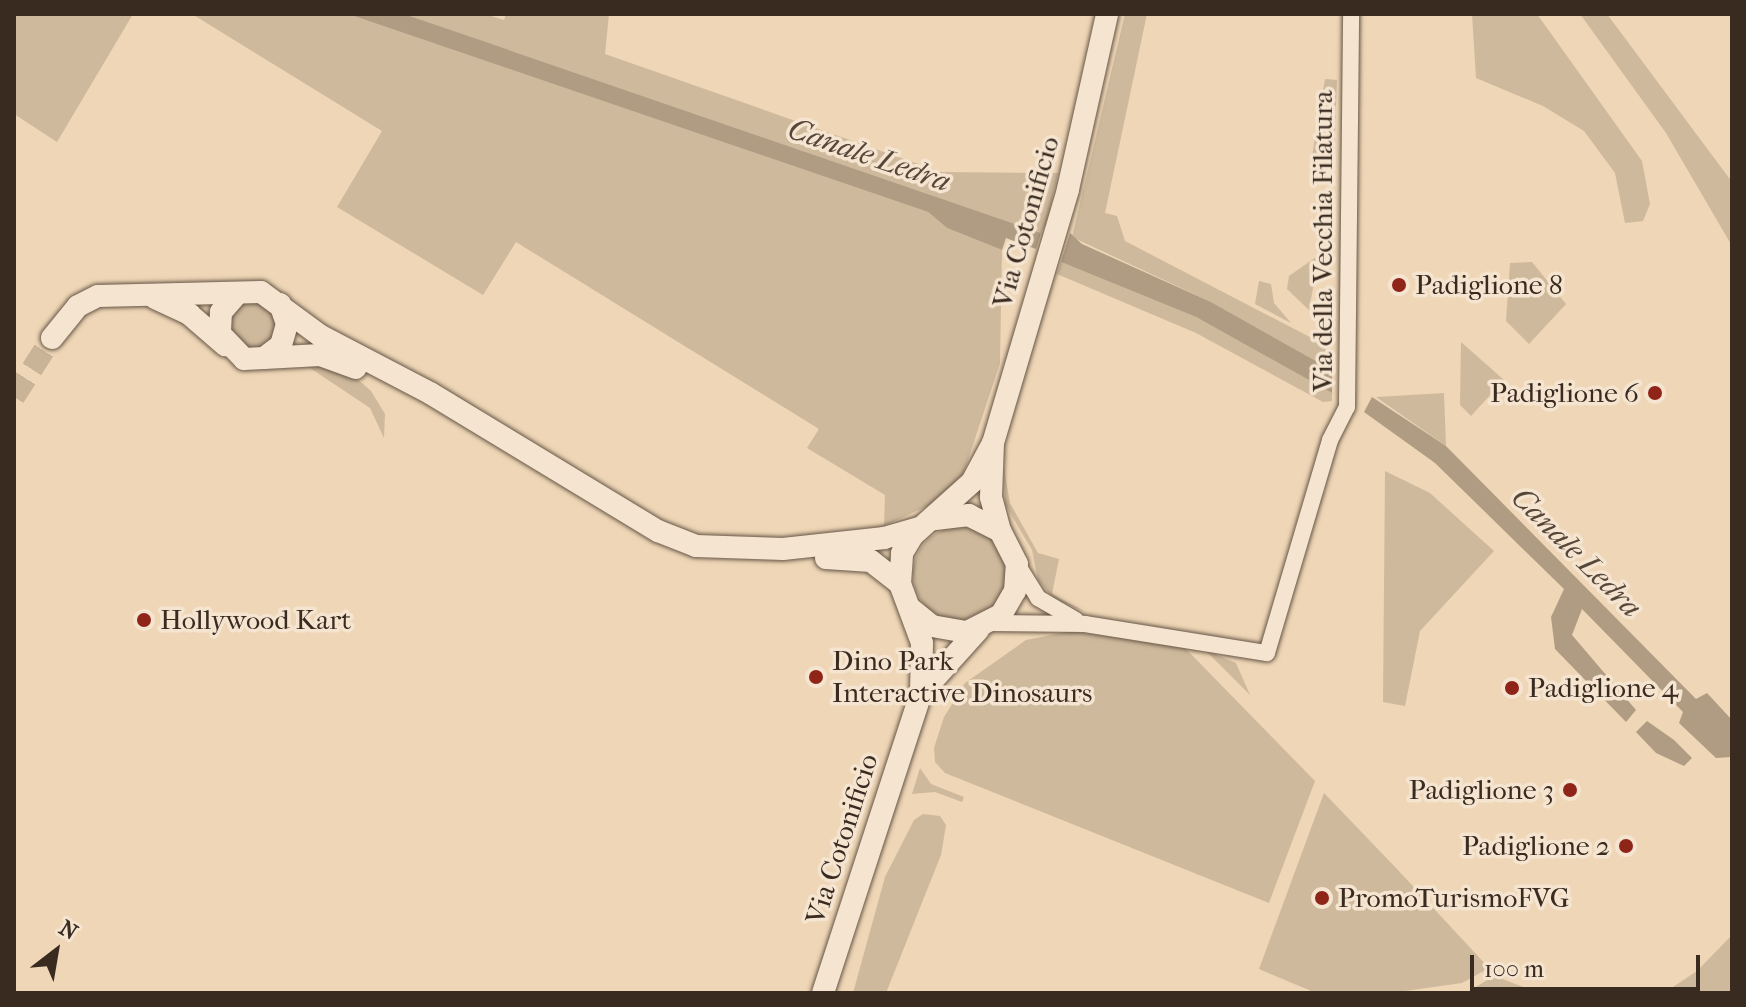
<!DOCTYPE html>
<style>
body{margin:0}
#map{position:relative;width:1746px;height:1007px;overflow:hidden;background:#eed6b6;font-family:"IM FELL French Canon",serif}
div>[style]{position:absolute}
.green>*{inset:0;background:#cfb99c}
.round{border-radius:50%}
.water>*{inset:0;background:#b09c83}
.secondary-tunnel>*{height:22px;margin-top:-11px;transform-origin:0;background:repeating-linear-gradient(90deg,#cab498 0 22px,transparent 0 33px)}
.roads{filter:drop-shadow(0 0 2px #665646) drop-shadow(0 0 2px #665646)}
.street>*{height:16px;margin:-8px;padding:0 8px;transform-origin:8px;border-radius:8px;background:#f4e4d0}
.secondary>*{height:22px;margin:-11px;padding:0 11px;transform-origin:11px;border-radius:11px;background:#f4e4d0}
.dots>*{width:22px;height:22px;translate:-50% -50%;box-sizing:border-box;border:4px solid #f4e4d0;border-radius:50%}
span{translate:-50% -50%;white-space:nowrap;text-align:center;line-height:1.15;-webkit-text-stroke:7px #f4e4d0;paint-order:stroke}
.street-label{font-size:28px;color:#392b20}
.poi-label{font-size:28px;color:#392b20}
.left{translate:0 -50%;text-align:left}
.right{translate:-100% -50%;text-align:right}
.water-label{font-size:30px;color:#574739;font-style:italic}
.frame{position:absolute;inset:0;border:16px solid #392b20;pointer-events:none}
.north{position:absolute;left:16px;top:911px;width:80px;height:80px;-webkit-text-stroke:6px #f4e4d0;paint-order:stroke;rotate:31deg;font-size:22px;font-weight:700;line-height:32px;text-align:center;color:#392b20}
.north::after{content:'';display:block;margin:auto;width:28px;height:36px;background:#392b20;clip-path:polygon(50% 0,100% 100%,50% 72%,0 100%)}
.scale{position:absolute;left:1470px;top:955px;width:230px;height:36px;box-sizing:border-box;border:4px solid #392b20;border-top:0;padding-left:10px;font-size:24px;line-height:28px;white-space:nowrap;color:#392b20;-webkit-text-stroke:6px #f4e4d0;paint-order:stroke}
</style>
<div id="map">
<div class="green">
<i style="clip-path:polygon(14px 14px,133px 14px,57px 142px,14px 114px)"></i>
<i style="clip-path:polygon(192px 14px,348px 14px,928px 212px,947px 228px,1002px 250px,1000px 363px,963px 475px,936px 502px,884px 526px,885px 495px,807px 448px,819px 429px,516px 242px,483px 295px,337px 207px,382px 131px)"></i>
<i style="clip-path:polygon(404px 14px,485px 14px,504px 20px,506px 14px,609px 14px,605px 54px,941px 172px,1058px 173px,1047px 221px,1041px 233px)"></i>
<i style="clip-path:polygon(1125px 14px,1147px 14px,1105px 213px,1117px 216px,1125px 241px,1329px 347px,1332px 370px,1211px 302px,1072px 237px)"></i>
<i style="clip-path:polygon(1472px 14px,1537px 14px,1642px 161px,1650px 204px,1643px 221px,1625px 223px,1615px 173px,1584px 131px,1543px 106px,1476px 78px)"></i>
<i style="clip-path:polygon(1580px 14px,1607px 14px,1732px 182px,1732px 246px,1666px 133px)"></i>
<i style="clip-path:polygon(1325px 79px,1337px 80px,1333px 181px,1312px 156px)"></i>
<i style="clip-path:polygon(1319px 255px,1309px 310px,1287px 289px,1289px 276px)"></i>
<i style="clip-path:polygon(1061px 262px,1196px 317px,1332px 393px,1332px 401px,1323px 402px,1196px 333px,1057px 274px)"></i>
<i style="clip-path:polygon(1532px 262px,1566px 304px,1529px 344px,1506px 321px,1510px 263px)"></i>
<i style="clip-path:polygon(1259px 281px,1271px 284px,1274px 303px,1291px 323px,1255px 304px)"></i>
<i style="clip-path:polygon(266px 301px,280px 327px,266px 347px,247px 348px,231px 331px,232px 314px,243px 302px)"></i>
<i style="clip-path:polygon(1461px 342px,1504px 380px,1471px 416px,1460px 405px)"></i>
<i style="clip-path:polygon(316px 360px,354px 376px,371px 391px,385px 414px,384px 438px,370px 408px,307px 366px)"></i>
<i style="clip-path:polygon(1444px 393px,1446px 446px,1376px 397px)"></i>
<i style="clip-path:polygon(1004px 469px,1010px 503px,1038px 553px,1059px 559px,1052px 594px,1084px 611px,1055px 600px,1038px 580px,1032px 550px,1005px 504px)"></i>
<i style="clip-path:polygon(1385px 471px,1430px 493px,1494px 551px,1420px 631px,1405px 706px,1383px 702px)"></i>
<i class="round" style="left:913px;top:527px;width:94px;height:94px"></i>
<i style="clip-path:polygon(1071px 631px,1185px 648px,1315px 781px,1269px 903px,945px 773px,935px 762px,934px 748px,944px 717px,965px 683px,1026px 640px)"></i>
<i style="clip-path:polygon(1205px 650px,1236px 663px,1250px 695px)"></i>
<i style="clip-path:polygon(920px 768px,931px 784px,964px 797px,962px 802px,935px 792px,912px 794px)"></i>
<i style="clip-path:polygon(1324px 793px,1397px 869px,1489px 968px,1462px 983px,1391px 993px,1316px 993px,1259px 969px)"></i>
<i style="clip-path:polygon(923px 814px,940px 816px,946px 825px,941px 855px,886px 993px,853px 993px,885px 877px,914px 820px)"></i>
<i style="clip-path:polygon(1732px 935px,1732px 993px,1664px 993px,1697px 971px)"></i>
<i style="clip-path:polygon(1497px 974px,1502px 979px,1539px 993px,1466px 993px)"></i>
</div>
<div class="water">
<i style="clip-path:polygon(348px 14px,404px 14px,448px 29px,1041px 233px,1036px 249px,1006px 238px,1002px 250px,947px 228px,928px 212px)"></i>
<i style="clip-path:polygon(1070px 233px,1082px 244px,1211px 302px,1332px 370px,1332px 393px,1196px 317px,1061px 262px)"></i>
<i style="clip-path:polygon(1372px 397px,1446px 446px,1696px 699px,1707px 693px,1732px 720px,1732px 757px,1716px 758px,1679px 723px,1683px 712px,1582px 609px,1572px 635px,1636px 710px,1626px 722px,1555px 649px,1551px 617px,1564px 589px,1435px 463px,1364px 412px)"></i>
<i style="clip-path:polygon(1647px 721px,1674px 740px,1692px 758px,1684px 766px,1656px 753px,1636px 732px)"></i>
</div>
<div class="secondary-tunnel">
<i style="left:14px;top:397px;width:70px;rotate:-57.2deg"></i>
</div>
<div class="roads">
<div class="street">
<i style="left:1017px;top:564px;width:40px;rotate:58deg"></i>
<i style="left:1038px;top:598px;width:44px;rotate:30.1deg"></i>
<i style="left:991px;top:623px;width:94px;rotate:0.6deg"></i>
<i style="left:1085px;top:624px;width:184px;rotate:9.1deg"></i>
<i style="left:1267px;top:653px;width:222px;rotate:-73.5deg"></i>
<i style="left:1330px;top:440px;width:37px;rotate:-63deg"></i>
<i style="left:1347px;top:407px;width:393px;rotate:-89.4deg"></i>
</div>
<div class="secondary">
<i style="left:236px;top:295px;width:23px;rotate:131deg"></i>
<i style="left:221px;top:312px;width:22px;rotate:93deg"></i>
<i style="left:220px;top:334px;width:35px;rotate:46deg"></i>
<i style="left:244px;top:359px;width:20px;rotate:-3deg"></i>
<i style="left:264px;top:358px;width:21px;rotate:-37deg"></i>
<i style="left:281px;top:345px;width:22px;rotate:-74deg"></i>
<i style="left:287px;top:324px;width:21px;rotate:-109deg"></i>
<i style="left:155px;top:298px;width:38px;rotate:25deg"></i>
<i style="left:189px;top:314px;width:48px;rotate:40.7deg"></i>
<i style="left:52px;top:338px;width:41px;rotate:-50.9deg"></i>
<i style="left:78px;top:306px;width:22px;rotate:-27deg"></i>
<i style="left:98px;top:296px;width:163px;rotate:-1.4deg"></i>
<i style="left:261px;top:292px;width:74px;rotate:36.3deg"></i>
<i style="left:321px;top:336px;width:123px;rotate:27.6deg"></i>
<i style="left:430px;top:393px;width:267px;rotate:31.2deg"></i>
<i style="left:658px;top:531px;width:41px;rotate:21.5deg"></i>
<i style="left:696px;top:546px;width:87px;rotate:2deg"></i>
<i style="left:783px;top:549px;width:102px;rotate:-6.2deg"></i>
<i style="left:884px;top:538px;width:37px;rotate:-16deg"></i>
<i style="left:264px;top:358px;width:56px;rotate:-3.1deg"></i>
<i style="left:320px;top:355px;width:38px;rotate:20deg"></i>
<i style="left:1000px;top:531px;width:35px;rotate:-105deg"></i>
<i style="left:991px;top:497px;width:54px;rotate:-87.9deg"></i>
<i style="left:993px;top:443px;width:265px;rotate:-73.5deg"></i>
<i style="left:1068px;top:189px;width:179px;rotate:-77.4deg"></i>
<i style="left:826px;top:558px;width:45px;rotate:3.8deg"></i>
<i style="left:871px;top:561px;width:37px;rotate:38deg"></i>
<i style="left:911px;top:609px;width:27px;rotate:39deg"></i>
<i style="left:932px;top:626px;width:36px;rotate:10deg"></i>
<i style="left:967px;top:632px;width:38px;rotate:-27deg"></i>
<i style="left:1001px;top:615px;width:28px;rotate:-60deg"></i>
<i style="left:1015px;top:591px;width:27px;rotate:-86deg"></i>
<i style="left:1017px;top:564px;width:37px;rotate:-117deg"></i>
<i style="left:1000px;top:531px;width:35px;rotate:-153deg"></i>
<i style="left:969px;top:515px;width:34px;rotate:173deg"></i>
<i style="left:924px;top:690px;width:81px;rotate:-48deg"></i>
<i style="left:823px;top:993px;width:315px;rotate:-71.9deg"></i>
<i style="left:921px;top:694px;width:51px;rotate:-88.9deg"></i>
<i style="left:922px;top:643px;width:63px;rotate:-110.4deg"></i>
<i style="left:900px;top:584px;width:31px;rotate:-86deg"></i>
<i style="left:902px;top:553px;width:21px;rotate:-59deg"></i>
<i style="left:913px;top:535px;width:79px;rotate:-41.9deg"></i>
<i style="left:972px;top:482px;width:44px;rotate:-61.7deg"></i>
</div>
</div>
<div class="dots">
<i style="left:1399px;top:285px;background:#8f2418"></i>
<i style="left:1655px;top:393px;background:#8f2418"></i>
<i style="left:144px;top:620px;background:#8f2418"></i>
<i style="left:816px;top:677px;background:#8f2418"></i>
<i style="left:1512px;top:688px;background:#8f2418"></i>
<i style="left:1570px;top:790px;background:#8f2418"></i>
<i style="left:1626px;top:846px;background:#8f2418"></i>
<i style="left:1322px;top:898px;background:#8f2418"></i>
</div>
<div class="street-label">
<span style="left:1026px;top:222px;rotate:-74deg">Via Cotonificio</span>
<span style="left:1323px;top:241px;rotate:-90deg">Via della Vecchia Filatura</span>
<span style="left:842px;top:839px;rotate:-72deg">Via Cotonificio</span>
</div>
<div class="poi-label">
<span class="left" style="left:1415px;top:285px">Padiglione 8</span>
<span class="right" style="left:1639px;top:393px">Padiglione 6</span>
<span class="left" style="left:160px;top:620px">Hollywood Kart</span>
<span class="left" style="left:832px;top:677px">Dino Park<br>Interactive Dinosaurs</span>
<span class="left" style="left:1528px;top:688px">Padiglione 4</span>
<span class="right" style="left:1554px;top:790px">Padiglione 3</span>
<span class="right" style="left:1610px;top:846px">Padiglione 2</span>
<span class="left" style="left:1338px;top:898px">PromoTurismoFVG</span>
</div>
<div class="water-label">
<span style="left:869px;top:156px;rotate:19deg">Canale Ledra</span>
<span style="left:1576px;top:553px;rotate:45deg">Canale Ledra</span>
</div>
<div class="frame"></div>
<div class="north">N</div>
<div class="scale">100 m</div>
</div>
